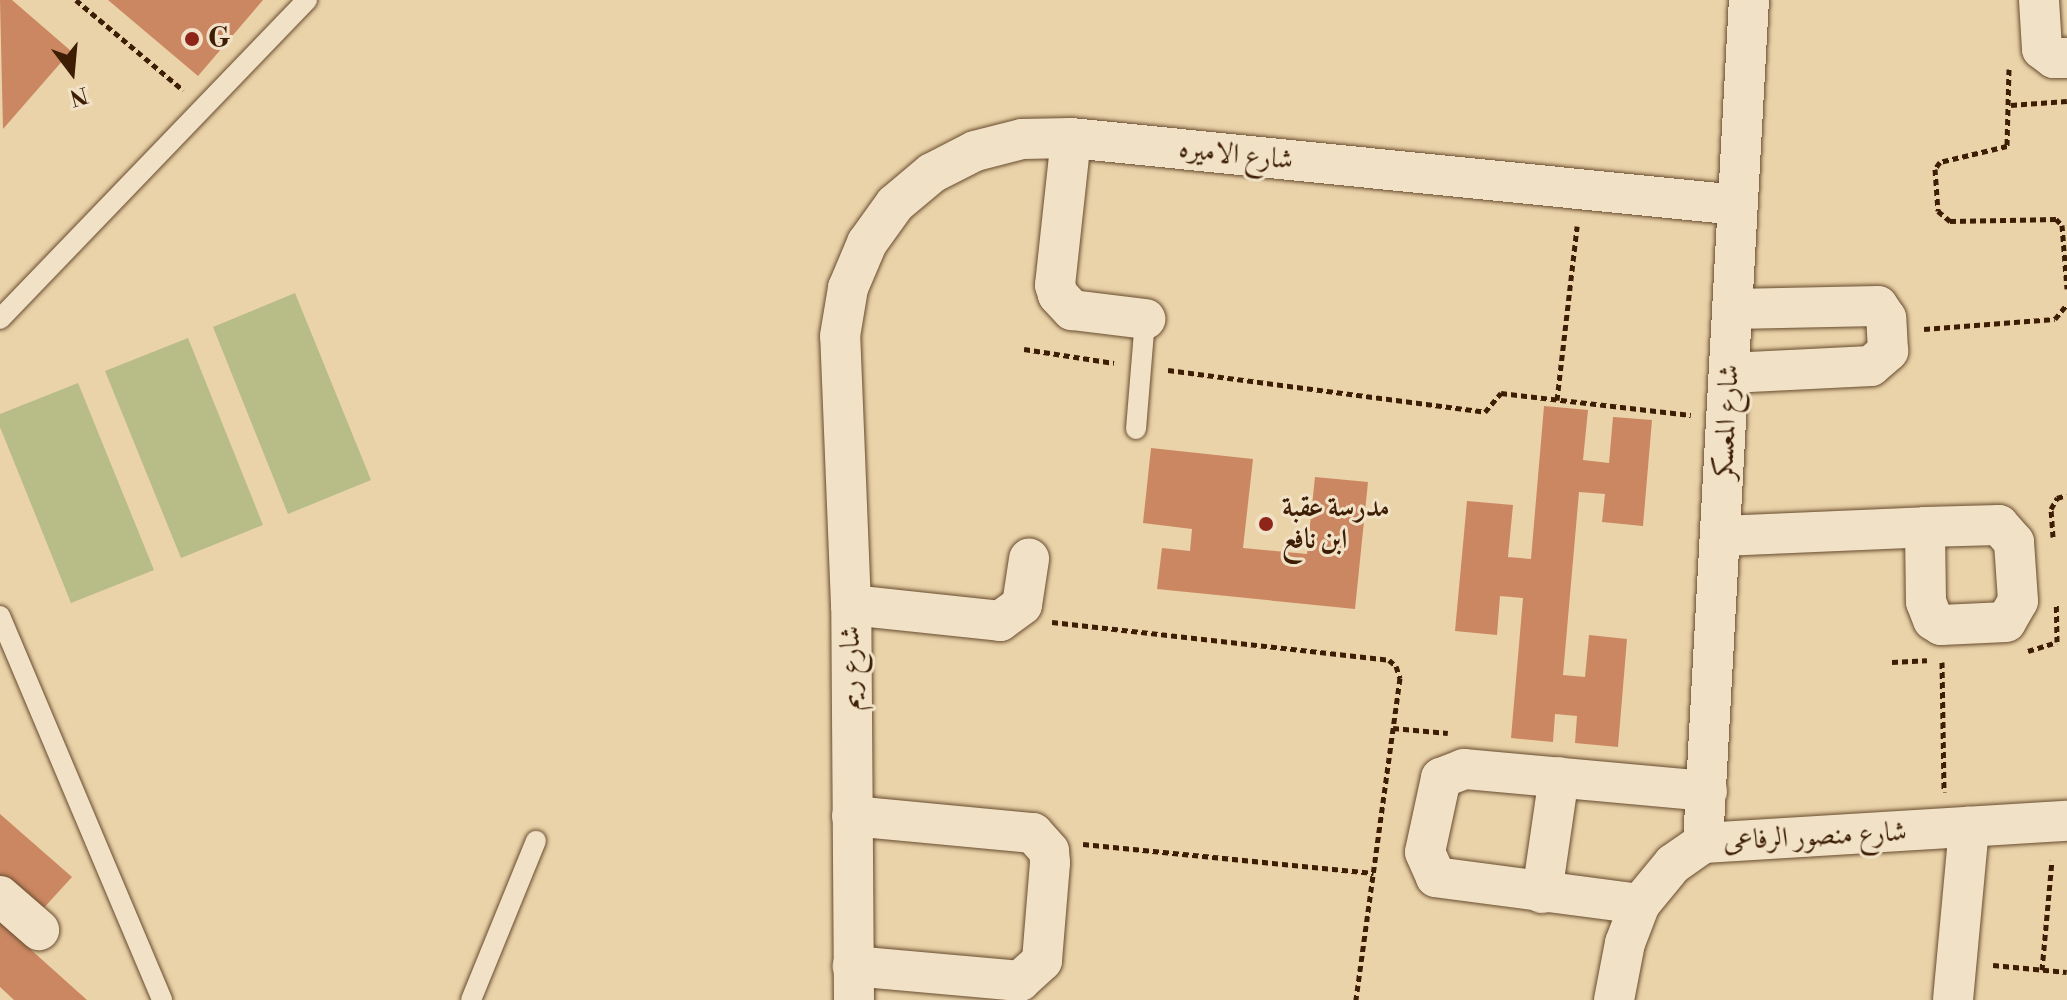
<!DOCTYPE html>
<meta charset="utf-8">
<style>
body{margin:0}
#map{position:relative;width:2067px;height:1000px;overflow:hidden;background:#ead3a9;font-family:"Libre Bodoni",Amiri,serif}
div>[style]{position:absolute}
.green>*{inset:0;background:#b8bc87}
.building>*{inset:0;background:#cb8762}
.path>*{height:5px;margin-top:-2.5px;transform-origin:0;background:repeating-linear-gradient(90deg,#3d1e05 0 6px,transparent 0 10px)}
.roads{filter:drop-shadow(0 0 2px #684b2e) drop-shadow(0 0 2px #684b2e)}
.service>*{height:20px;margin:-10px;padding:0 10px;transform-origin:10px;border-radius:10px;background:#f1e2c7}
.minor>*{height:40px;margin:-20px;padding:0 20px;transform-origin:20px;border-radius:20px;background:#f1e2c7}
.dots>*{width:22px;height:22px;translate:-50% -50%;box-sizing:border-box;border:4px solid #f1e2c7;border-radius:50%}
span{translate:-50% -50%;white-space:nowrap;text-align:center;line-height:1.15;-webkit-text-stroke:6px #f1e2c7;paint-order:stroke}
.poi-label{font-size:28px;color:#3d1e05;font-weight:700}
.left{translate:0 -50%;text-align:left}
.street-label{font-size:28px;color:#3d1e05}
.north{position:absolute;left:32px;top:32px;width:80px;height:80px;-webkit-text-stroke:6px #f1e2c7;paint-order:stroke;rotate:164deg;font-size:22px;font-weight:700;line-height:32px;text-align:center;color:#3d1e05}
.north::after{content:'';display:block;margin:auto;width:28px;height:36px;background:#3d1e05;clip-path:polygon(50% 0,100% 100%,50% 72%,0 100%)}
</style>
<div id="map">
<div class="green">
<i style="clip-path:polygon(295px 293px,371px 480px,288px 514px,213px 327px)"></i>
<i style="clip-path:polygon(188px 338px,263px 525px,181px 558px,105px 371px)"></i>
<i style="clip-path:polygon(78px 383px,154px 570px,71px 603px,0 427px,0 414px)"></i>
</div>
<div class="building">
<i style="clip-path:polygon(0 0,12px 0,71px 51px,3px 129px)"></i>
<i style="clip-path:polygon(108px 0,263px 0,198px 76px)"></i>
<i style="clip-path:polygon(1544px 406px,1588px 410px,1583px 460px,1609px 463px,1613px 417px,1652px 420px,1643px 526px,1602px 522px,1605px 494px,1579px 492px,1563px 675px,1585px 677px,1589px 635px,1627px 639px,1618px 747px,1575px 743px,1577px 716px,1555px 714px,1553px 742px,1511px 738px,1523px 598px,1500px 596px,1497px 635px,1455px 631px,1467px 501px,1513px 505px,1508px 557px,1531px 559px)"></i>
<i style="clip-path:polygon(1151px 448px,1253px 459px,1243px 548px,1307px 554px,1315px 477px,1368px 482px,1355px 609px,1157px 589px,1162px 548px,1190px 551px,1192px 529px,1143px 523px)"></i>
<i style="clip-path:polygon(0 814px,72px 877px,41px 911px,0 876px)"></i>
<i style="clip-path:polygon(0 922px,87px 1000px,14px 1000px,0 987px)"></i>
</div>
<div class="path">
<i style="left:76px;top:0;width:140px;rotate:40.1deg"></i>
<i style="left:2009px;top:69px;width:77px;rotate:91.5deg"></i>
<i style="left:2007px;top:146px;width:69px;rotate:166.6deg"></i>
<i style="left:1940px;top:162px;width:9px;rotate:126deg"></i>
<i style="left:1935px;top:169px;width:42px;rotate:85.9deg"></i>
<i style="left:1938px;top:211px;width:16px;rotate:40deg"></i>
<i style="left:1950px;top:221px;width:106px;rotate:-1.1deg"></i>
<i style="left:2056px;top:219px;width:8px;rotate:45deg"></i>
<i style="left:2062px;top:225px;width:64px;rotate:85.5deg"></i>
<i style="left:2011px;top:105px;width:56px;rotate:-4.1deg"></i>
<i style="left:1924px;top:329px;width:131px;rotate:-4.4deg"></i>
<i style="left:2055px;top:319px;width:19px;rotate:-51deg"></i>
<i style="left:1024px;top:349px;width:91px;rotate:8.8deg"></i>
<i style="left:1168px;top:370px;width:320px;rotate:7.5deg"></i>
<i style="left:1485px;top:412px;width:25px;rotate:-50deg"></i>
<i style="left:1501px;top:393px;width:191px;rotate:6.6deg"></i>
<i style="left:1557px;top:400px;width:175px;rotate:-83.4deg"></i>
<i style="left:2053px;top:537px;width:28px;rotate:-94deg"></i>
<i style="left:2051px;top:509px;width:13px;rotate:-61deg"></i>
<i style="left:2057px;top:498px;width:10px;rotate:-17deg"></i>
<i style="left:1052px;top:622px;width:339px;rotate:6.4deg"></i>
<i style="left:1389px;top:660px;width:9px;rotate:41deg"></i>
<i style="left:1396px;top:666px;width:13px;rotate:72deg"></i>
<i style="left:1400px;top:678px;width:325px;rotate:97.8deg"></i>
<i style="left:2028px;top:651px;width:30px;rotate:-17deg"></i>
<i style="left:2057px;top:642px;width:39px;rotate:-91deg"></i>
<i style="left:1892px;top:662px;width:35px;rotate:-3deg"></i>
<i style="left:1942px;top:662px;width:130px;rotate:89.1deg"></i>
<i style="left:1393px;top:728px;width:55px;rotate:5.2deg"></i>
<i style="left:1083px;top:844px;width:292px;rotate:5.7deg"></i>
<i style="left:1993px;top:965px;width:74px;rotate:5.4deg"></i>
<i style="left:2042px;top:970px;width:110px;rotate:-84.8deg"></i>
</div>
<div class="roads">
<div class="service">
<i style="left:0;top:319px;width:443px;rotate:-46.1deg"></i>
<i style="left:1136px;top:429px;width:110px;rotate:-85.3deg"></i>
<i style="left:0;top:616px;width:417px;rotate:67.1deg"></i>
<i style="left:471px;top:1000px;width:172px;rotate:-67.8deg"></i>
</div>
<div class="minor">
<i style="left:2039px;top:0;width:49px;rotate:86.5deg"></i>
<i style="left:2042px;top:49px;width:15px;rotate:37deg"></i>
<i style="left:2054px;top:58px;width:13px"></i>
<i style="left:1071px;top:138px;width:148px;rotate:96.2deg"></i>
<i style="left:1055px;top:285px;width:10px;rotate:73deg"></i>
<i style="left:1058px;top:295px;width:21px;rotate:47deg"></i>
<i style="left:1072px;top:310px;width:74px;rotate:7deg"></i>
<i style="left:1729px;top:373px;width:142px;rotate:-2.8deg"></i>
<i style="left:1871px;top:366px;width:23px;rotate:-41deg"></i>
<i style="left:1888px;top:351px;width:33px;rotate:-93deg"></i>
<i style="left:1886px;top:318px;width:14px;rotate:-124deg"></i>
<i style="left:1878px;top:306px;width:145px;rotate:178.8deg"></i>
<i style="left:1722px;top:536px;width:203px;rotate:-2.5deg"></i>
<i style="left:1925px;top:527px;width:74px;rotate:-1.5deg"></i>
<i style="left:1999px;top:525px;width:23px;rotate:49deg"></i>
<i style="left:2014px;top:542px;width:59px;rotate:86.1deg"></i>
<i style="left:2018px;top:601px;width:24px;rotate:120deg"></i>
<i style="left:2006px;top:622px;width:65px;rotate:177.4deg"></i>
<i style="left:1941px;top:625px;width:9px;rotate:-148deg"></i>
<i style="left:1933px;top:620px;width:19px;rotate:-111deg"></i>
<i style="left:1926px;top:602px;width:75px;rotate:-90.8deg"></i>
<i style="left:851px;top:605px;width:150px;rotate:6.1deg"></i>
<i style="left:1000px;top:621px;width:27px;rotate:-36deg"></i>
<i style="left:1022px;top:605px;width:47px;rotate:-81.3deg"></i>
<i style="left:852px;top:816px;width:182px;rotate:5.4deg"></i>
<i style="left:1033px;top:833px;width:24px;rotate:48deg"></i>
<i style="left:1049px;top:851px;width:12px;rotate:85deg"></i>
<i style="left:1050px;top:863px;width:98px;rotate:94.7deg"></i>
<i style="left:1042px;top:961px;width:30px;rotate:138deg"></i>
<i style="left:1020px;top:981px;width:168px;rotate:-174.9deg"></i>
<i style="left:1703px;top:843px;width:844px;rotate:-86.88deg"></i>
<i style="left:1542px;top:893px;width:117px;rotate:-81.7deg"></i>
<i style="left:0;top:896px;width:52px;rotate:41.1deg"></i>
<i style="left:1640px;top:904px;width:206px;rotate:-172.5deg"></i>
<i style="left:1436px;top:877px;width:27px;rotate:-114deg"></i>
<i style="left:1425px;top:852px;width:76px;rotate:-77.8deg"></i>
<i style="left:1441px;top:778px;width:25px;rotate:-21deg"></i>
<i style="left:1464px;top:769px;width:244px;rotate:5.2deg"></i>
<i style="left:854px;top:1000px;width:395px;rotate:-90.4deg"></i>
<i style="left:851px;top:605px;width:269px;rotate:-92.3deg"></i>
<i style="left:840px;top:336px;width:49px;rotate:-80.5deg"></i>
<i style="left:848px;top:288px;width:49px;rotate:-67.1deg"></i>
<i style="left:867px;top:243px;width:48px;rotate:-54.3deg"></i>
<i style="left:895px;top:204px;width:48px;rotate:-40deg"></i>
<i style="left:932px;top:173px;width:48px;rotate:-27.1deg"></i>
<i style="left:975px;top:151px;width:49px;rotate:-14.3deg"></i>
<i style="left:1022px;top:139px;width:49px;rotate:-1.2deg"></i>
<i style="left:1071px;top:138px;width:670px;rotate:5.74deg"></i>
<i style="left:1614px;top:1000px;width:58px;rotate:-79.1deg"></i>
<i style="left:1625px;top:943px;width:42px;rotate:-69deg"></i>
<i style="left:1640px;top:904px;width:52px;rotate:-50.5deg"></i>
<i style="left:1673px;top:864px;width:37px;rotate:-35deg"></i>
<i style="left:1703px;top:843px;width:365px;rotate:-3.5deg"></i>
<i style="left:1953px;top:1000px;width:174px;rotate:-84.7deg"></i>
</div>
</div>
<div class="dots">
<i style="left:192px;top:39px;background:#8f2418"></i>
<i style="left:1266px;top:524px;background:#8f2418"></i>
</div>
<div class="poi-label">
<span class="left" style="left:208px;top:39px">G</span>
<span class="left" style="left:1282px;top:524px">مدرسة عقبة<br>ابن نافع</span>
</div>
<div class="street-label">
<span style="left:1236px;top:155px;rotate:6deg">شارع الاميره</span>
<span style="left:1727px;top:422px;rotate:-87deg">شارع المعسكر</span>
<span style="left:851px;top:668px;rotate:-90deg">شارع ريم</span>
<span style="left:1815px;top:837px;rotate:-3deg">شارع منصور الرفاعى</span>
</div>
<div class="north">N</div>
</div>
